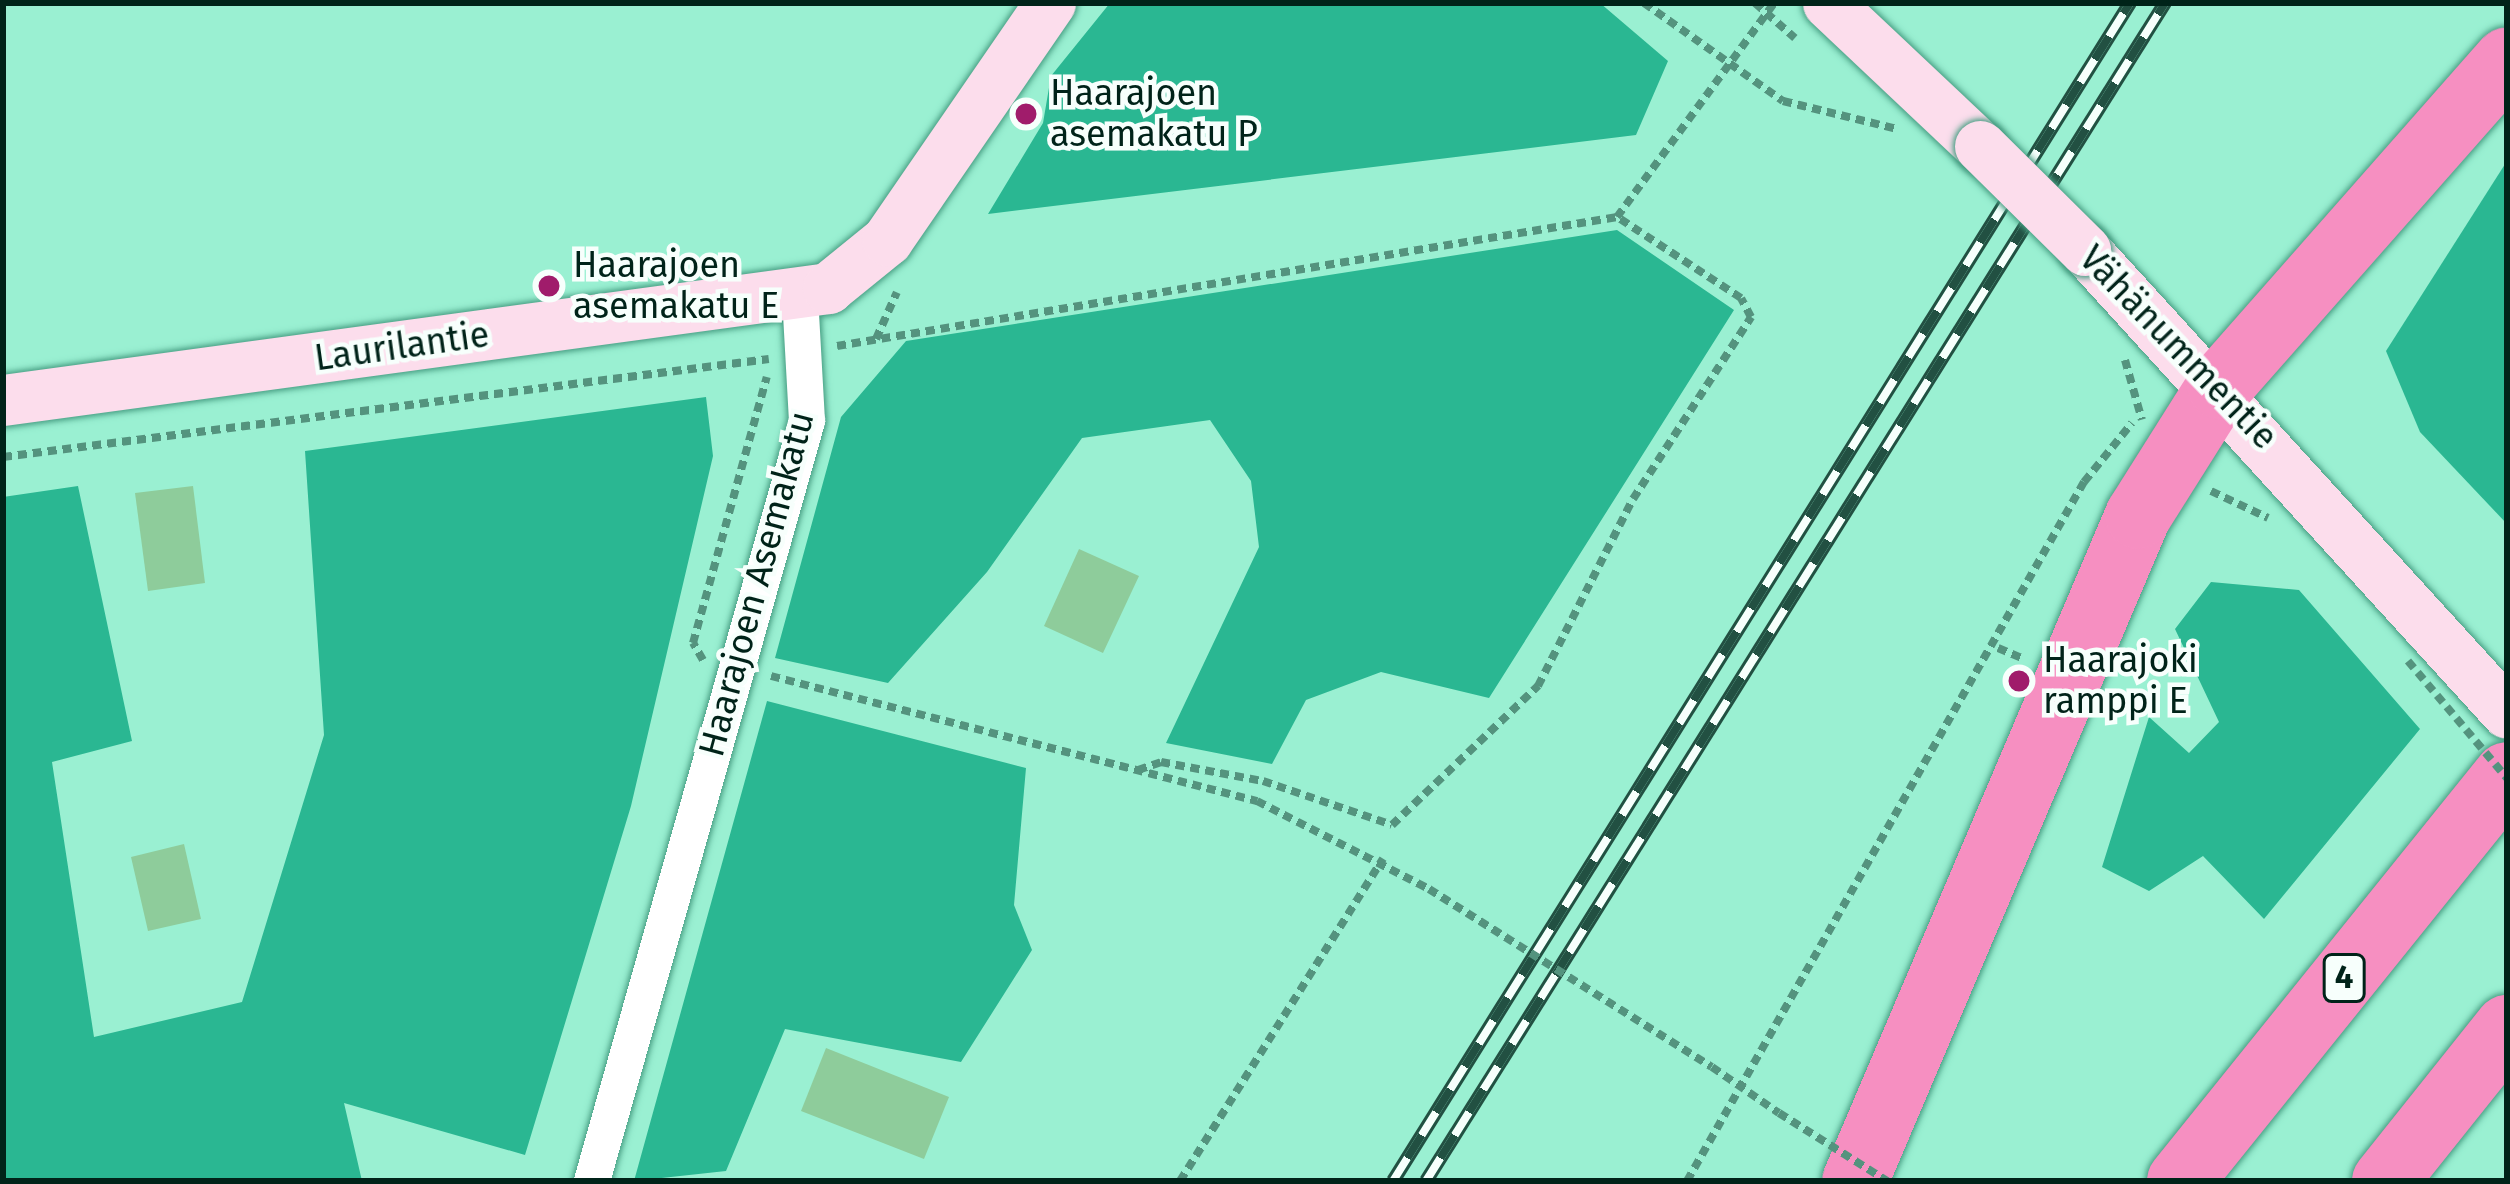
<!DOCTYPE html>
<meta charset="utf-8">
<style>
body{margin:0}
#map{position:relative;width:2510px;height:1184px;overflow:hidden;background:#9af0d2;font-family:"Fira Sans",sans-serif}
div>[style]{position:absolute}
.forest>*{inset:0;background:#2ab792}
.building>*{inset:0;background:#8ecc9b}
.path>*{height:8px;margin-top:-4px;transform-origin:0;background:repeating-linear-gradient(90deg,#54937e 0 9px,transparent 0 15px)}
.roads{filter:drop-shadow(0 0 3px #469d82) drop-shadow(0 0 3px #469d82)}
.street>*{height:36px;margin:-18px;padding:0 18px;transform-origin:18px;border-radius:18px;background:#fff}
.secondary>*{height:51px;margin:-25.5px;padding:0 25.5px;transform-origin:25.5px;border-radius:25.5px;background:#fcddec}
.highway>*{height:66px;margin:-33px;padding:0 33px;transform-origin:33px;border-radius:33px;background:#f68fc1}
.rail>*{height:14px;margin-top:-7px;transform-origin:0;background:repeating-linear-gradient(90deg,#f7fffc 0 27px,#225042 0 54px);box-sizing:border-box;border-block:3px solid #225042}
.path-bridge>*{height:8px;margin-top:-4px;transform-origin:0;background:repeating-linear-gradient(90deg,#54937e 0 9px,transparent 0 15px)}
.bridges{filter:drop-shadow(0 0 3px #469d82) drop-shadow(0 0 3px #469d82)}
.secondary-bridge>*{height:51px;margin:-25.5px;padding:0 25.5px;transform-origin:25.5px;border-radius:25.5px;background:#fcddec}
.dots>*{width:33px;height:33px;translate:-50% -50%;box-sizing:border-box;border:6px solid #f7fffc;border-radius:50%}
span{translate:-50% -50%;white-space:nowrap;text-align:center;line-height:1.15;-webkit-text-stroke:9px #f7fffc;paint-order:stroke}
.shield-label span{padding:3px 9px;background:#f7fffc;border:3px solid;border-radius:9px;-webkit-text-stroke-width:0}
.shield-label{font-size:33px;color:#002319;font-weight:700}
.poi-label{font-size:36px;color:#002319}
.left{translate:0 -50%;text-align:left}
.street-label{font-size:36px;color:#002319}
.frame{position:absolute;inset:0;border:6px solid #002319;pointer-events:none}
</style>
<div id="map">
<div class="forest">
<i style="clip-path:polygon(1110px 3px,1600px 3px,1668px 61px,1636px 135px,988px 214px,1043px 123px,1051px 76px)"></i>
<i style="clip-path:polygon(2507px 161px,2507px 524px,2420px 432px,2386px 351px)"></i>
<i style="clip-path:polygon(1617px 230px,1734px 310px,1489px 698px,1381px 672px,1306px 700px,1272px 764px,1166px 743px,1259px 547px,1251px 481px,1210px 420px,1082px 438px,987px 572px,888px 683px,775px 658px,841px 417px,906px 341px)"></i>
<i style="clip-path:polygon(706px 397px,713px 456px,631px 806px,525px 1155px,344px 1103px,362px 1181px,3px 1181px,3px 497px,78px 486px,132px 741px,52px 762px,94px 1037px,242px 1002px,324px 735px,305px 451px)"></i>
<i style="clip-path:polygon(2211px 582px,2299px 590px,2420px 729px,2264px 919px,2203px 856px,2149px 891px,2102px 867px,2149px 717px,2189px 753px,2219px 722px,2175px 629px)"></i>
<i style="clip-path:polygon(767px 701px,1026px 768px,1014px 905px,1032px 950px,961px 1062px,785px 1029px,726px 1171px,634px 1181px)"></i>
</div>
<div class="building">
<i style="clip-path:polygon(193px 486px,205px 583px,148px 591px,135px 493px)"></i>
<i style="clip-path:polygon(1079px 549px,1139px 576px,1103px 653px,1044px 626px)"></i>
<i style="clip-path:polygon(184px 844px,201px 919px,148px 931px,131px 857px)"></i>
<i style="clip-path:polygon(826px 1048px,949px 1097px,924px 1159px,801px 1111px)"></i>
</div>
<div class="path">
<i style="left:1644px;top:3px;width:170px;rotate:35.2deg"></i>
<i style="left:1783px;top:101px;width:117px;rotate:13.8deg"></i>
<i style="left:1755px;top:3px;width:53px;rotate:41.2deg"></i>
<i style="left:876px;top:339px;width:51px;rotate:-65.9deg"></i>
<i style="left:837px;top:346px;width:791px;rotate:-9.39deg"></i>
<i style="left:1617px;top:217px;width:265px;rotate:-53.7deg"></i>
<i style="left:2125px;top:360px;width:62px;rotate:74.2deg"></i>
<i style="left:3px;top:457px;width:772px;rotate:-7.29deg"></i>
<i style="left:2211px;top:491px;width:63px;rotate:25.3deg"></i>
<i style="left:1998px;top:648px;width:28px;rotate:23deg"></i>
<i style="left:703px;top:660px;width:20px;rotate:-120deg"></i>
<i style="left:693px;top:643px;width:276px;rotate:-74.5deg"></i>
<i style="left:771px;top:676px;width:502px;rotate:14.42deg"></i>
<i style="left:1257px;top:801px;width:193px;rotate:27.1deg"></i>
<i style="left:1138px;top:770px;width:24px;rotate:-19deg"></i>
<i style="left:1161px;top:762px;width:104px;rotate:10.6deg"></i>
<i style="left:1263px;top:781px;width:136px;rotate:18.8deg"></i>
<i style="left:1392px;top:825px;width:202px;rotate:-43.6deg"></i>
<i style="left:1538px;top:686px;width:210px;rotate:-63.1deg"></i>
<i style="left:1633px;top:499px;width:217px;rotate:-57deg"></i>
<i style="left:1751px;top:317px;width:21px;rotate:-118deg"></i>
<i style="left:1741px;top:298px;width:148px;rotate:-146.8deg"></i>
<i style="left:1712px;top:1067px;width:81px;rotate:34.5deg"></i>
<i style="left:1180px;top:1181px;width:381px;rotate:-57.8deg"></i>
<i style="left:1687px;top:1181px;width:804px;rotate:-60.41deg"></i>
<i style="left:2084px;top:482px;width:76px;rotate:-50.9deg"></i>
</div>
<div class="roads">
<div class="street">
<i style="left:592px;top:1181px;width:790px;rotate:-74.2deg"></i>
<i style="left:807px;top:421px;width:127px;rotate:-93.2deg"></i>
</div>
<div class="secondary">
<i style="left:1828px;top:3px;width:209px;rotate:43.3deg"></i>
<i style="left:2085px;top:250px;width:626px;rotate:47.65deg"></i>
<i style="left:3px;top:400px;width:833px;rotate:-7.73deg"></i>
<i style="left:828px;top:288px;width:76px;rotate:-39.1deg"></i>
<i style="left:887px;top:240px;width:288px;rotate:-55.5deg"></i>
</div>
<div class="highway">
<i style="left:1855px;top:1181px;width:723px;rotate:-66.95deg"></i>
<i style="left:2138px;top:516px;width:154px;rotate:-57.8deg"></i>
<i style="left:2220px;top:386px;width:434px;rotate:-48.6deg"></i>
<i style="left:2180px;top:1181px;width:521px;rotate:-51.15deg"></i>
<i style="left:2385px;top:1181px;width:196px;rotate:-51.4deg"></i>
</div>
</div>
<div class="rail">
<i style="left:1393px;top:1181px;width:1390px;rotate:-57.97deg"></i>
<i style="left:1426px;top:1181px;width:1391px;rotate:-57.9deg"></i>
</div>
<div class="path-bridge">
<i style="left:2408px;top:661px;width:153px;rotate:49.8deg"></i>
<i style="left:1429px;top:889px;width:334px;rotate:32.2deg"></i>
<i style="left:1779px;top:1113px;width:128px;rotate:32.2deg"></i>
</div>
<div class="bridges">
<div class="secondary-bridge">
<i style="left:1980px;top:146px;width:148px;rotate:44.7deg"></i>
</div>
</div>
<div class="dots">
<i style="left:1026px;top:114px;background:#a01c6b"></i>
<i style="left:549px;top:286px;background:#a01c6b"></i>
<i style="left:2019px;top:681px;background:#a01c6b"></i>
</div>
<div class="shield-label">
<span style="left:2344px;top:978px">4</span>
</div>
<div class="poi-label">
<span class="left" style="left:1050px;top:114px">Haarajoen<br>asemakatu P</span>
<span class="left" style="left:573px;top:286px">Haarajoen<br>asemakatu E</span>
<span class="left" style="left:2043px;top:681px">Haarajoki<br>ramppi E</span>
</div>
<div class="street-label">
<span style="left:402px;top:347px;rotate:-8deg">Laurilantie</span>
<span style="left:2178px;top:348px;rotate:46deg">Vähänummentie</span>
<span style="left:757px;top:584px;rotate:-75deg">Haarajoen Asemakatu</span>
</div>
<div class="frame"></div>
</div>
